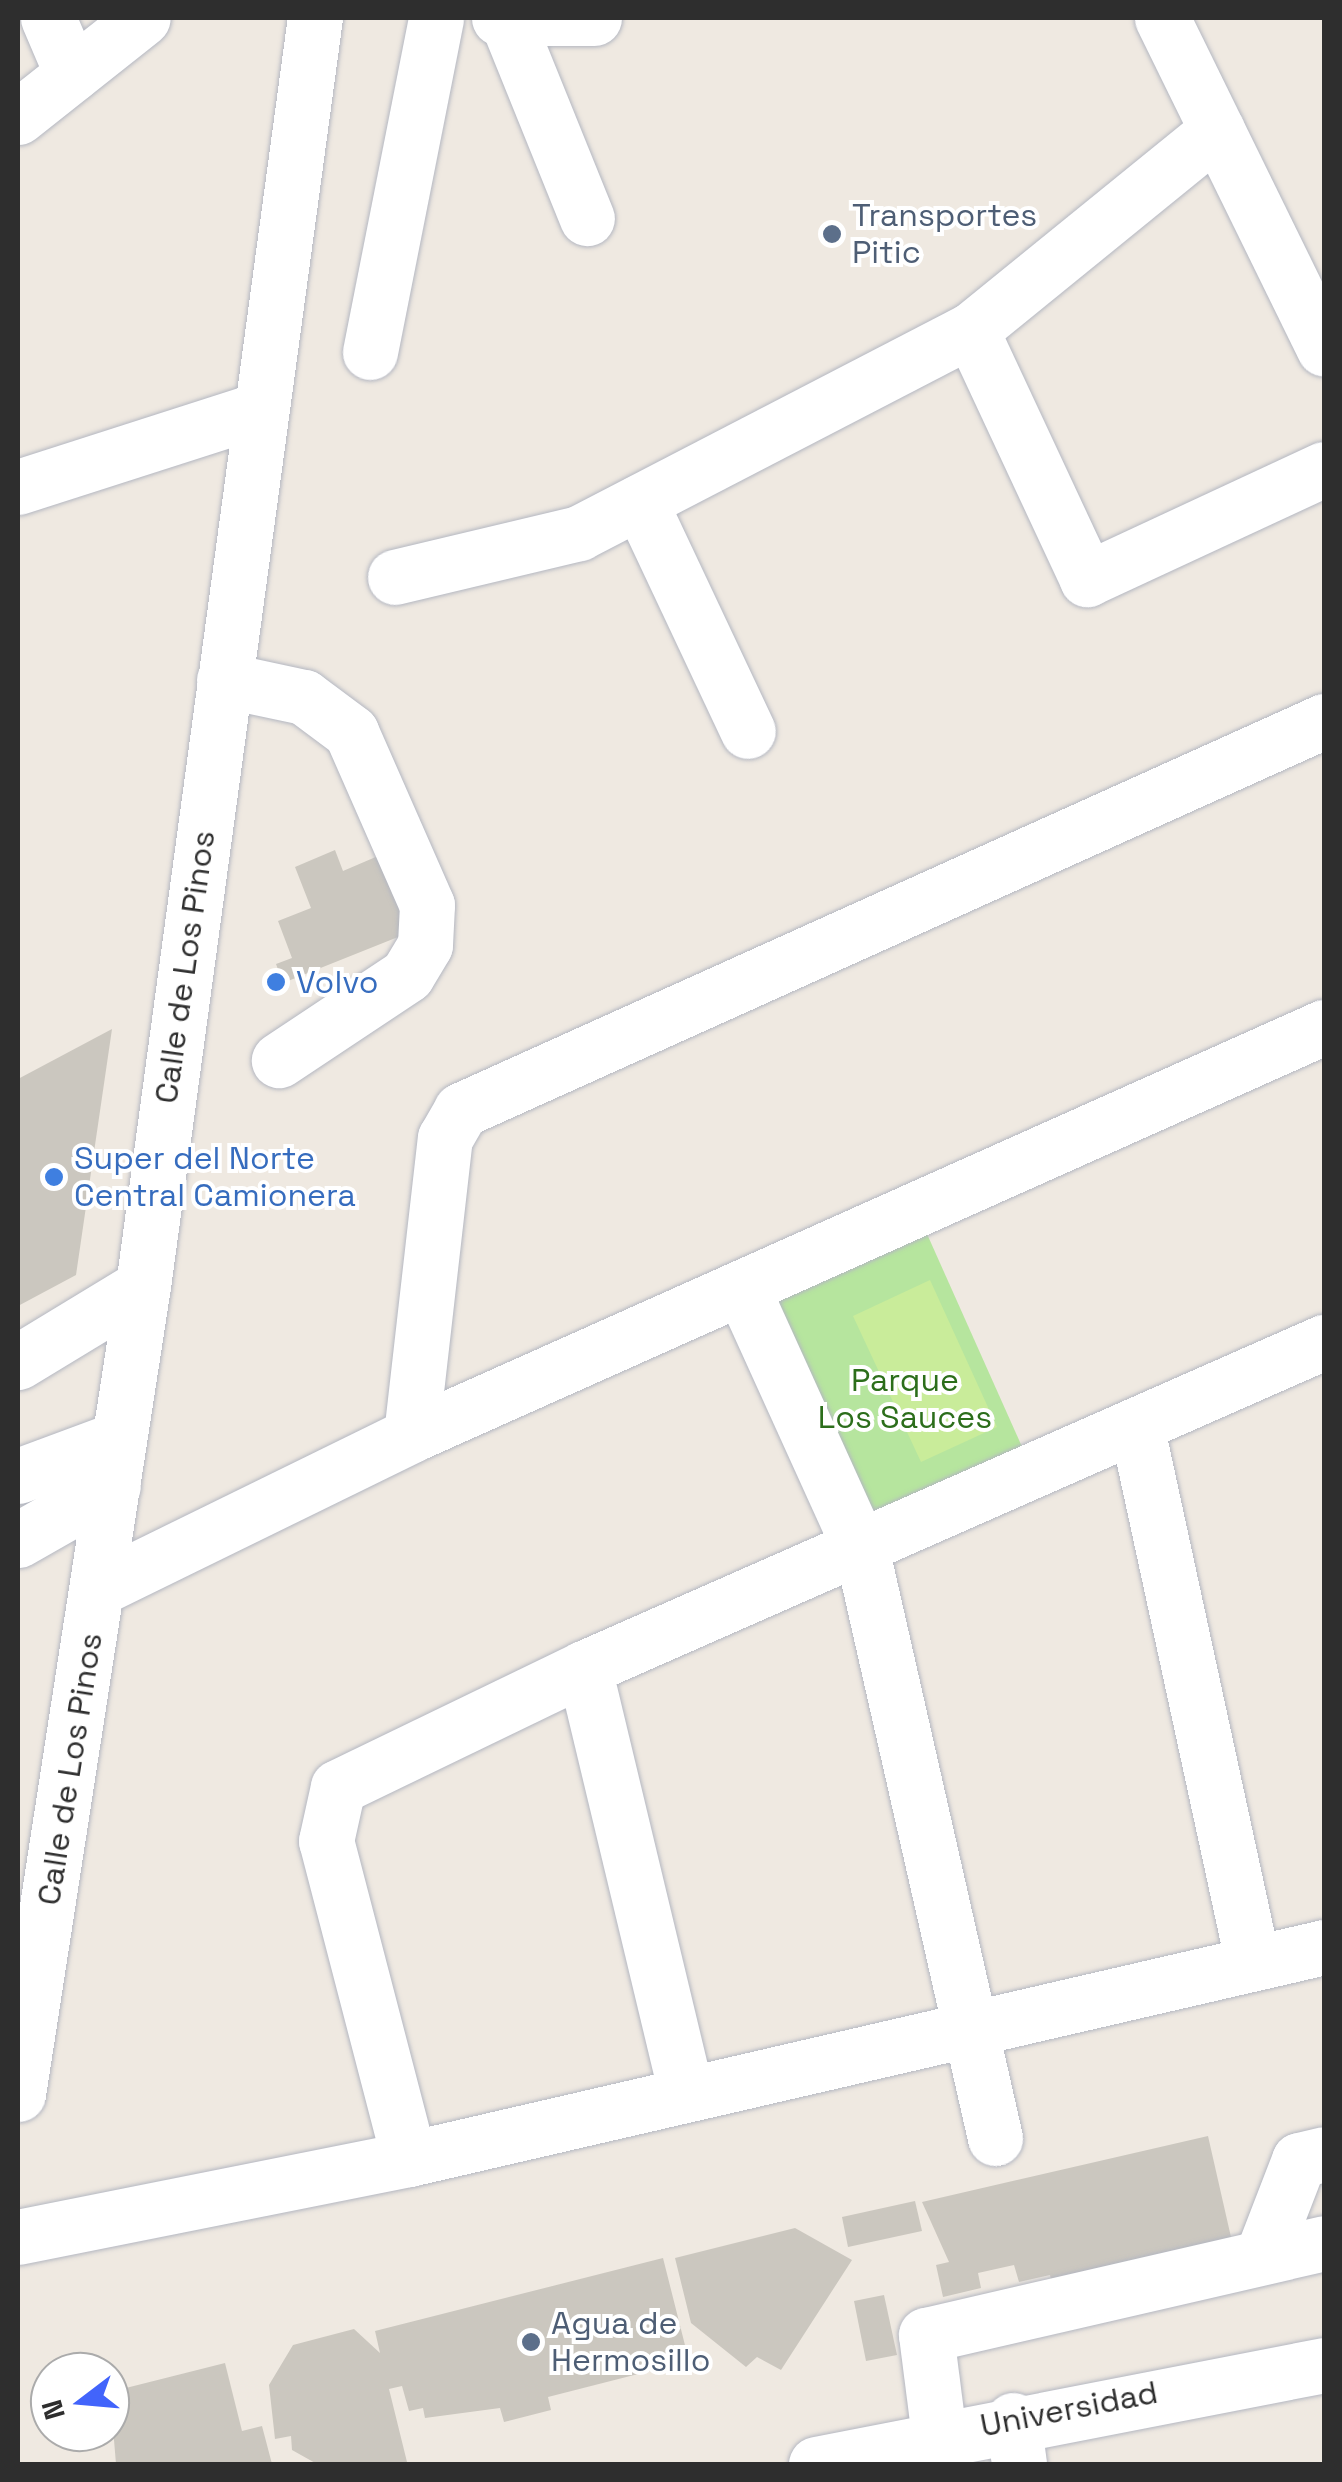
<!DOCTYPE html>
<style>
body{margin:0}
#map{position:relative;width:1342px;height:2482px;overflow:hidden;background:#efe9e1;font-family:"Space Grotesk",sans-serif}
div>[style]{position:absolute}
.green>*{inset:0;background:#b6e59e}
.pitch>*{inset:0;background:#c9ec9a}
.building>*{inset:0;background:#cbc7bf}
.roads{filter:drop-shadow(0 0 2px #b4b7c1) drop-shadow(0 0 2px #b4b7c1)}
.minor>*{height:55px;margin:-27.5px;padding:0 27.5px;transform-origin:27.5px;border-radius:27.5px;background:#fff}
.dots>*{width:28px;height:28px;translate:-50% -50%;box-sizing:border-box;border:5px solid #fff;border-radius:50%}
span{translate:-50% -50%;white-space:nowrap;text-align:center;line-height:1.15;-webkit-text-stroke:8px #fff;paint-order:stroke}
.service-label{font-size:32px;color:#4e5e75}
.left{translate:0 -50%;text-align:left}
.street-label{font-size:32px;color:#2e2e2e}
.shop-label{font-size:32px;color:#366cbe}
.park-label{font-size:32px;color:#2c6e1b}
.frame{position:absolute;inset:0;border:20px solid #2e2e2e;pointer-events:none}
.north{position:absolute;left:30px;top:2352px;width:100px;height:100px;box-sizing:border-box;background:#fff;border:2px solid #ababab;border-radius:50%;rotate:254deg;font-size:28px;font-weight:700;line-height:40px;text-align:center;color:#2e2e2e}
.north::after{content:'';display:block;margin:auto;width:35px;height:45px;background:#4264fb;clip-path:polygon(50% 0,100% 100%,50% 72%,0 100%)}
</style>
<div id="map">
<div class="green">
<i style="clip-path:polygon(919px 1216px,1027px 1458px,867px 1530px,761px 1286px)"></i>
</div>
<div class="pitch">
<i style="clip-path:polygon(930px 1280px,997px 1427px,921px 1462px,853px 1316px)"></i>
</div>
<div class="building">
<i style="clip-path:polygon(335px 850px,343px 871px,392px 850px,423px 927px,283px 983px,276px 964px,292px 958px,278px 921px,311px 908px,295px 867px)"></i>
<i style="clip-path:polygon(112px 1029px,76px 1275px,18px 1306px,18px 1079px)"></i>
<i style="clip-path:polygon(1208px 2136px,1233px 2246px,1053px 2288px,1050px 2275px,1019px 2282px,1014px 2265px,978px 2273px,981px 2288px,943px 2297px,936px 2265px,949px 2262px,922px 2202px)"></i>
<i style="clip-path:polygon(915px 2201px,922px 2231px,848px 2247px,842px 2217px)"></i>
<i style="clip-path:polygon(795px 2228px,852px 2260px,781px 2370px,757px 2357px,746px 2367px,691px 2323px,675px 2258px)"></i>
<i style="clip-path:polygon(663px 2258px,689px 2361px,548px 2397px,551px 2410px,504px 2422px,500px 2408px,425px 2418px,423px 2408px,409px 2411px,402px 2386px,389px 2389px,407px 2462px,399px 2464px,317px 2464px,292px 2450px,291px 2436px,275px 2439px,269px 2385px,293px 2345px,354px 2329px,380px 2353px,375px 2331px)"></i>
<i style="clip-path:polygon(884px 2295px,897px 2355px,866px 2361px,854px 2301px)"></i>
<i style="clip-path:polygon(225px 2363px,242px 2431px,262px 2426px,272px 2464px,116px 2464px,110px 2392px)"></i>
</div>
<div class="roads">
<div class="minor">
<i style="left:48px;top:18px;width:61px;rotate:66.8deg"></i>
<i style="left:499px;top:18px;width:95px"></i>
<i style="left:506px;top:18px;width:216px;rotate:68deg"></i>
<i style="left:1162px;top:18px;width:368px;rotate:63.9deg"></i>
<i style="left:18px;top:117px;width:159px;rotate:-38.4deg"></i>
<i style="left:971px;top:330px;width:275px;rotate:65deg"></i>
<i style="left:1087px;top:579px;width:261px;rotate:-24.9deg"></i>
<i style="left:370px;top:352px;width:340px;rotate:-78.8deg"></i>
<i style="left:18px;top:487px;width:255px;rotate:-17.8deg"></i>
<i style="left:640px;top:502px;width:253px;rotate:64.8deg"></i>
<i style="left:395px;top:577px;width:189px;rotate:-13.4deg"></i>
<i style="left:579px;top:533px;width:441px;rotate:-27.4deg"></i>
<i style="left:971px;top:330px;width:317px;rotate:-39.1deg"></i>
<i style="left:224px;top:680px;width:82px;rotate:12deg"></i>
<i style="left:304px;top:697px;width:59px;rotate:36.7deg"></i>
<i style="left:351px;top:732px;width:189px;rotate:66.3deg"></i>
<i style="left:427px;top:905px;width:40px;rotate:92.9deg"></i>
<i style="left:425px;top:945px;width:35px;rotate:121deg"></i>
<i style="left:407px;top:975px;width:154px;rotate:146.4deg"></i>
<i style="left:742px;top:1288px;width:290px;rotate:65.6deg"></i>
<i style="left:862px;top:1552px;width:601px;rotate:77.21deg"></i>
<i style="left:18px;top:1362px;width:146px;rotate:-31.3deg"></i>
<i style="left:1137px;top:1429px;width:547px;rotate:77.77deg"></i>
<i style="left:411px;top:1435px;width:299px;rotate:-83.5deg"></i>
<i style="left:445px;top:1138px;width:32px;rotate:-60deg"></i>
<i style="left:461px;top:1110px;width:947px;rotate:-24.26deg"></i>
<i style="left:18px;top:1476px;width:107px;rotate:-20.3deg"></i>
<i style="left:18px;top:1540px;width:109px;rotate:-29.6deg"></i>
<i style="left:99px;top:1588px;width:347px;rotate:-26.1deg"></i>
<i style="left:411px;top:1435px;width:1000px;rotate:-24.08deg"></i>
<i style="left:584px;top:1668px;width:437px;rotate:76.5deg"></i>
<i style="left:18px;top:2094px;width:818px;rotate:-81.21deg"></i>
<i style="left:143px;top:1286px;width:1280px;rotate:-82.28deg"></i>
<i style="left:409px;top:2159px;width:329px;rotate:-104.6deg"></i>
<i style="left:326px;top:1841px;width:55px;rotate:-77.5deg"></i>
<i style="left:338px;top:1787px;width:273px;rotate:-25.8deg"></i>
<i style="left:584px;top:1668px;width:809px;rotate:-23.78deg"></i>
<i style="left:18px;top:2237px;width:399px;rotate:-11.3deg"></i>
<i style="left:409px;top:2159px;width:939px;rotate:-13.04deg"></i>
<i style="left:1262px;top:2256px;width:103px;rotate:-68.9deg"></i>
<i style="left:1299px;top:2160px;width:26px;rotate:-13deg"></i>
<i style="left:1013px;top:2420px;width:44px;rotate:82.2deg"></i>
<i style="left:939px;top:2436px;width:102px;rotate:-97.3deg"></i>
<i style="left:926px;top:2335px;width:408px;rotate:-13deg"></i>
<i style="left:816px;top:2464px;width:518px;rotate:-11.03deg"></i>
</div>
</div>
<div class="dots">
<i style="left:832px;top:234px;background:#5c6f8a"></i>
<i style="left:276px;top:982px;background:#3f7fe0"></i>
<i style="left:54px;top:1177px;background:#3f7fe0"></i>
<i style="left:531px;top:2342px;background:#5c6f8a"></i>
</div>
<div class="service-label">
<span class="left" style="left:852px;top:234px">Transportes<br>Pitic</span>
<span class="left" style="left:551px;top:2342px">Agua de<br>Hermosillo</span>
</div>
<div class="street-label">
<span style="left:185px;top:967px;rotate:-82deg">Calle de Los Pinos</span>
<span style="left:70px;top:1769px;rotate:-81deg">Calle de Los Pinos</span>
<span style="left:1069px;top:2409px;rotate:-11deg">Universidad</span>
</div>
<div class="shop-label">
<span class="left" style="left:296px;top:982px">Volvo</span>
<span class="left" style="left:74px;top:1177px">Super del Norte<br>Central Camionera</span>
</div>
<div class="park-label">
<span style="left:905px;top:1399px">Parque<br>Los Sauces</span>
</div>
<div class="frame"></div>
<div class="north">N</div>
</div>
